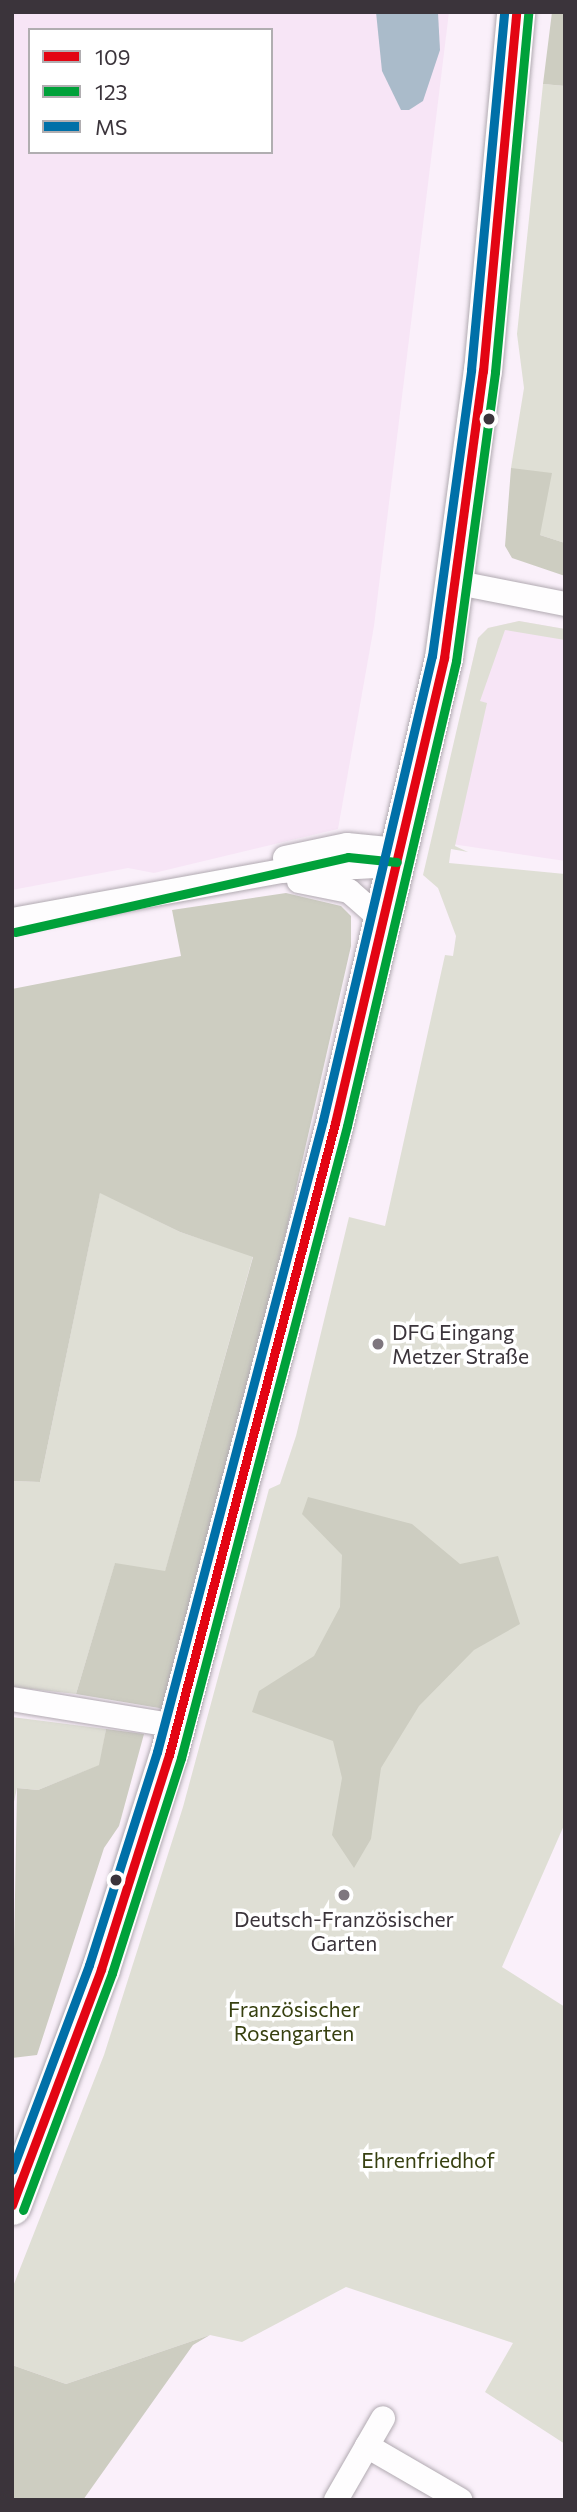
<!DOCTYPE html>
<meta charset="utf-8">
<style>
body{margin:0}
#map{position:relative;width:577px;height:2512px;overflow:hidden;background:#faf0fa;font-family:Commissioner,sans-serif}
div>[style]{position:absolute}
.built>*{inset:0;background:#f7e5f6}
.green>*{inset:0;background:#dfdfd5}
.forest>*{inset:0;background:#cdcdc1}
.water>*{inset:0;background:#aabbca}
.roads{filter:drop-shadow(0 0 2px #b1aab1) drop-shadow(0 0 2px #b1aab1)}
.minor>*{height:24px;margin:-12px;padding:0 12px;transform-origin:12px;border-radius:12px;background:#fefdfe}
.primary>*{height:38px;margin:-19px;padding:0 19px;transform-origin:19px;border-radius:19px;background:#fefdfe}
.bus-1>*{height:9px;margin:-4.5px;padding:0 4.5px;transform-origin:4.5px;border-radius:4.5px;background:#e30513}
.bus-2>*{height:9px;margin:-4.5px;padding:0 4.5px;transform-origin:4.5px;border-radius:4.5px;background:#00a13a}
.bus-3>*{height:9px;margin:-4.5px;padding:0 4.5px;transform-origin:4.5px;border-radius:4.5px;background:#0070a8}
.dots>*{width:19px;height:19px;translate:-50% -50%;box-sizing:border-box;border:4px solid #fff;border-radius:50%}
span{translate:-50% -50%;white-space:nowrap;text-align:center;line-height:1.15;-webkit-text-stroke:7px #fff;paint-order:stroke}
.poi-label{font-size:21px;color:#3b343b}
.left{translate:0 -50%;text-align:left}
.park-label{font-size:21px;color:#374010}
.frame{position:absolute;inset:0;border:14px solid #3b343b;pointer-events:none}
.legend{position:absolute;left:28px;top:28px;width:245px;height:126px;box-sizing:border-box;background:#fff;border:2px solid #b1aeb1;margin:0;padding:9px 12px;list-style:none;font-size:21px;color:#3b343b}
.legend li{display:flex;align-items:center;gap:14px;height:35px}
.legend b{width:35px;border:2px solid #b1aeb1}
</style>
<div id="map">
<div class="built">
<i style="clip-path:polygon(evenodd,12px 12px,449px 12px,374px 626px,338px 829px,154px 873px,128px 868px,12px 890px,12px 12px,30px 30px,271px 30px,271px 152px,30px 152px,30px 30px)"></i>
<i style="clip-path:polygon(519px 621px,565px 629px,565px 861px,432px 841px,478px 638px,488px 628px)"></i>
</div>
<div class="green">
<i style="clip-path:polygon(543px 84px,565px 86px,565px 543px,540px 535px,511px 468px,524px 388px,517px 334px)"></i>
<i style="clip-path:polygon(519px 621px,565px 629px,565px 640px,505px 630px,480px 701px,487px 703px,455px 846px,468px 852px,451px 849px,449px 863px,565px 874px,565px 1823px,502px 1967px,565px 2007px,565px 2444px,485px 2392px,513px 2343px,346px 2287px,242px 2342px,210px 2335px,66px 2384px,12px 2365px,12px 2289px,104px 2055px,183px 1807px,269px 1489px,280px 1484px,296px 1436px,349px 1217px,385px 1226px,445px 955px,453px 956px,456px 936px,438px 888px,423px 875px,478px 638px,488px 628px)"></i>
<i style="clip-path:polygon(100px 1192px,180px 1232px,253px 1256px,165px 1572px,115px 1564px,76px 1694px,12px 1687px,12px 1481px,40px 1482px)"></i>
<i style="clip-path:polygon(12px 1717px,106px 1729px,100px 1765px,38px 1790px,17px 1788px,12px 1811px)"></i>
</div>
<div class="forest">
<i style="clip-path:polygon(552px 12px,565px 12px,565px 86px,543px 84px)"></i>
<i style="clip-path:polygon(511px 468px,552px 473px,540px 535px,565px 543px,565px 576px,512px 558px,505px 546px)"></i>
<i style="clip-path:polygon(286px 893px,341px 906px,351px 916px,351px 946px,280px 1259px,165px 1709px,76px 1694px,115px 1563px,165px 1571px,253px 1257px,180px 1232px,100px 1193px,40px 1482px,12px 1481px,12px 989px,181px 956px,172px 910px)"></i>
<i style="clip-path:polygon(308px 1497px,412px 1524px,460px 1564px,498px 1556px,520px 1624px,474px 1650px,419px 1706px,381px 1768px,371px 1839px,354px 1868px,332px 1835px,342px 1778px,333px 1741px,252px 1712px,259px 1691px,314px 1656px,340px 1607px,342px 1555px,302px 1514px)"></i>
<i style="clip-path:polygon(106px 1729px,144px 1734px,119px 1826px,104px 1848px,37px 2055px,12px 2058px,17px 1788px,38px 1790px,99px 1765px)"></i>
<i style="clip-path:polygon(210px 2335px,193px 2345px,83px 2500px,12px 2500px,12px 2365px,66px 2384px)"></i>
</div>
<div class="water">
<i style="clip-path:polygon(376px 12px,438px 13px,440px 50px,423px 101px,409px 110px,401px 110px,382px 71px)"></i>
</div>
<div class="roads">
<div class="minor">
<i style="left:459px;top:583px;width:108px;rotate:11.2deg"></i>
<i style="left:285px;top:858px;width:63px;rotate:-11.8deg"></i>
<i style="left:347px;top:845px;width:51px;rotate:5.6deg"></i>
<i style="left:299px;top:881px;width:51px;rotate:11.3deg"></i>
<i style="left:349px;top:891px;width:44px;rotate:41.3deg"></i>
<i style="left:12px;top:920px;width:274px;rotate:-10.3deg"></i>
<i style="left:282px;top:871px;width:112px;rotate:-3.1deg"></i>
<i style="left:12px;top:1699px;width:166px;rotate:9.3deg"></i>
<i style="left:367px;top:2446px;width:32px;rotate:-60deg"></i>
<i style="left:336px;top:2500px;width:62px;rotate:-60.1deg"></i>
<i style="left:367px;top:2446px;width:108px;rotate:30.1deg"></i>
</div>
<div class="primary">
<i style="left:12px;top:2206px;width:253px;rotate:-69.4deg"></i>
<i style="left:101px;top:1969px;width:225px;rotate:-72.4deg"></i>
<i style="left:169px;top:1755px;width:653px;rotate:-75.28deg"></i>
<i style="left:335px;top:1123px;width:478px;rotate:-76.8deg"></i>
<i style="left:444px;top:658px;width:290px;rotate:-82.3deg"></i>
<i style="left:483px;top:371px;width:361px;rotate:-84.7deg"></i>
</div>
</div>
<div class="bus-1">
<i style="left:12px;top:2205px;width:252px;rotate:-69.3deg"></i>
<i style="left:101px;top:1969px;width:225px;rotate:-72.4deg"></i>
<i style="left:169px;top:1755px;width:653px;rotate:-75.28deg"></i>
<i style="left:335px;top:1123px;width:478px;rotate:-76.8deg"></i>
<i style="left:444px;top:658px;width:290px;rotate:-82.3deg"></i>
<i style="left:483px;top:371px;width:361px;rotate:-84.7deg"></i>
</div>
<div class="bus-2">
<i style="left:15px;top:932px;width:341px;rotate:-12.7deg"></i>
<i style="left:348px;top:857px;width:49px;rotate:5.8deg"></i>
<i style="left:23px;top:2210px;width:253px;rotate:-69.4deg"></i>
<i style="left:112px;top:1973px;width:226px;rotate:-72.2deg"></i>
<i style="left:181px;top:1758px;width:653px;rotate:-75.28deg"></i>
<i style="left:347px;top:1126px;width:478px;rotate:-76.8deg"></i>
<i style="left:456px;top:661px;width:292px;rotate:-82.3deg"></i>
<i style="left:495px;top:372px;width:361px;rotate:-84.7deg"></i>
</div>
<div class="bus-3">
<i style="left:12px;top:2170px;width:219px;rotate:-69.4deg"></i>
<i style="left:89px;top:1965px;width:224px;rotate:-72.3deg"></i>
<i style="left:157px;top:1752px;width:653px;rotate:-75.28deg"></i>
<i style="left:323px;top:1120px;width:477px;rotate:-76.8deg"></i>
<i style="left:432px;top:656px;width:289px;rotate:-82.2deg"></i>
<i style="left:471px;top:370px;width:360px;rotate:-84.7deg"></i>
</div>
<div class="dots">
<i style="left:489px;top:419px;background:#3b343b"></i>
<i style="left:378px;top:1344px;background:#7e767e"></i>
<i style="left:116px;top:1880px;background:#3b343b"></i>
<i style="left:344px;top:1895px;background:#7e767e"></i>
</div>
<div class="poi-label">
<span class="left" style="left:392px;top:1344px">DFG Eingang<br>Metzer Straße</span>
<span style="left:344px;top:1931px">Deutsch-Französischer<br>Garten</span>
</div>
<div class="park-label">
<span style="left:294px;top:2021px">Französischer<br>Rosengarten</span>
<span style="left:428px;top:2160px">Ehrenfriedhof</span>
</div>
<div class="frame"></div>
<ul class="legend">
<li><b style="height:9px;background:#e30513"></b>109</li>
<li><b style="height:9px;background:#00a13a"></b>123</li>
<li><b style="height:9px;background:#0070a8"></b>MS</li>
</ul>
</div>
